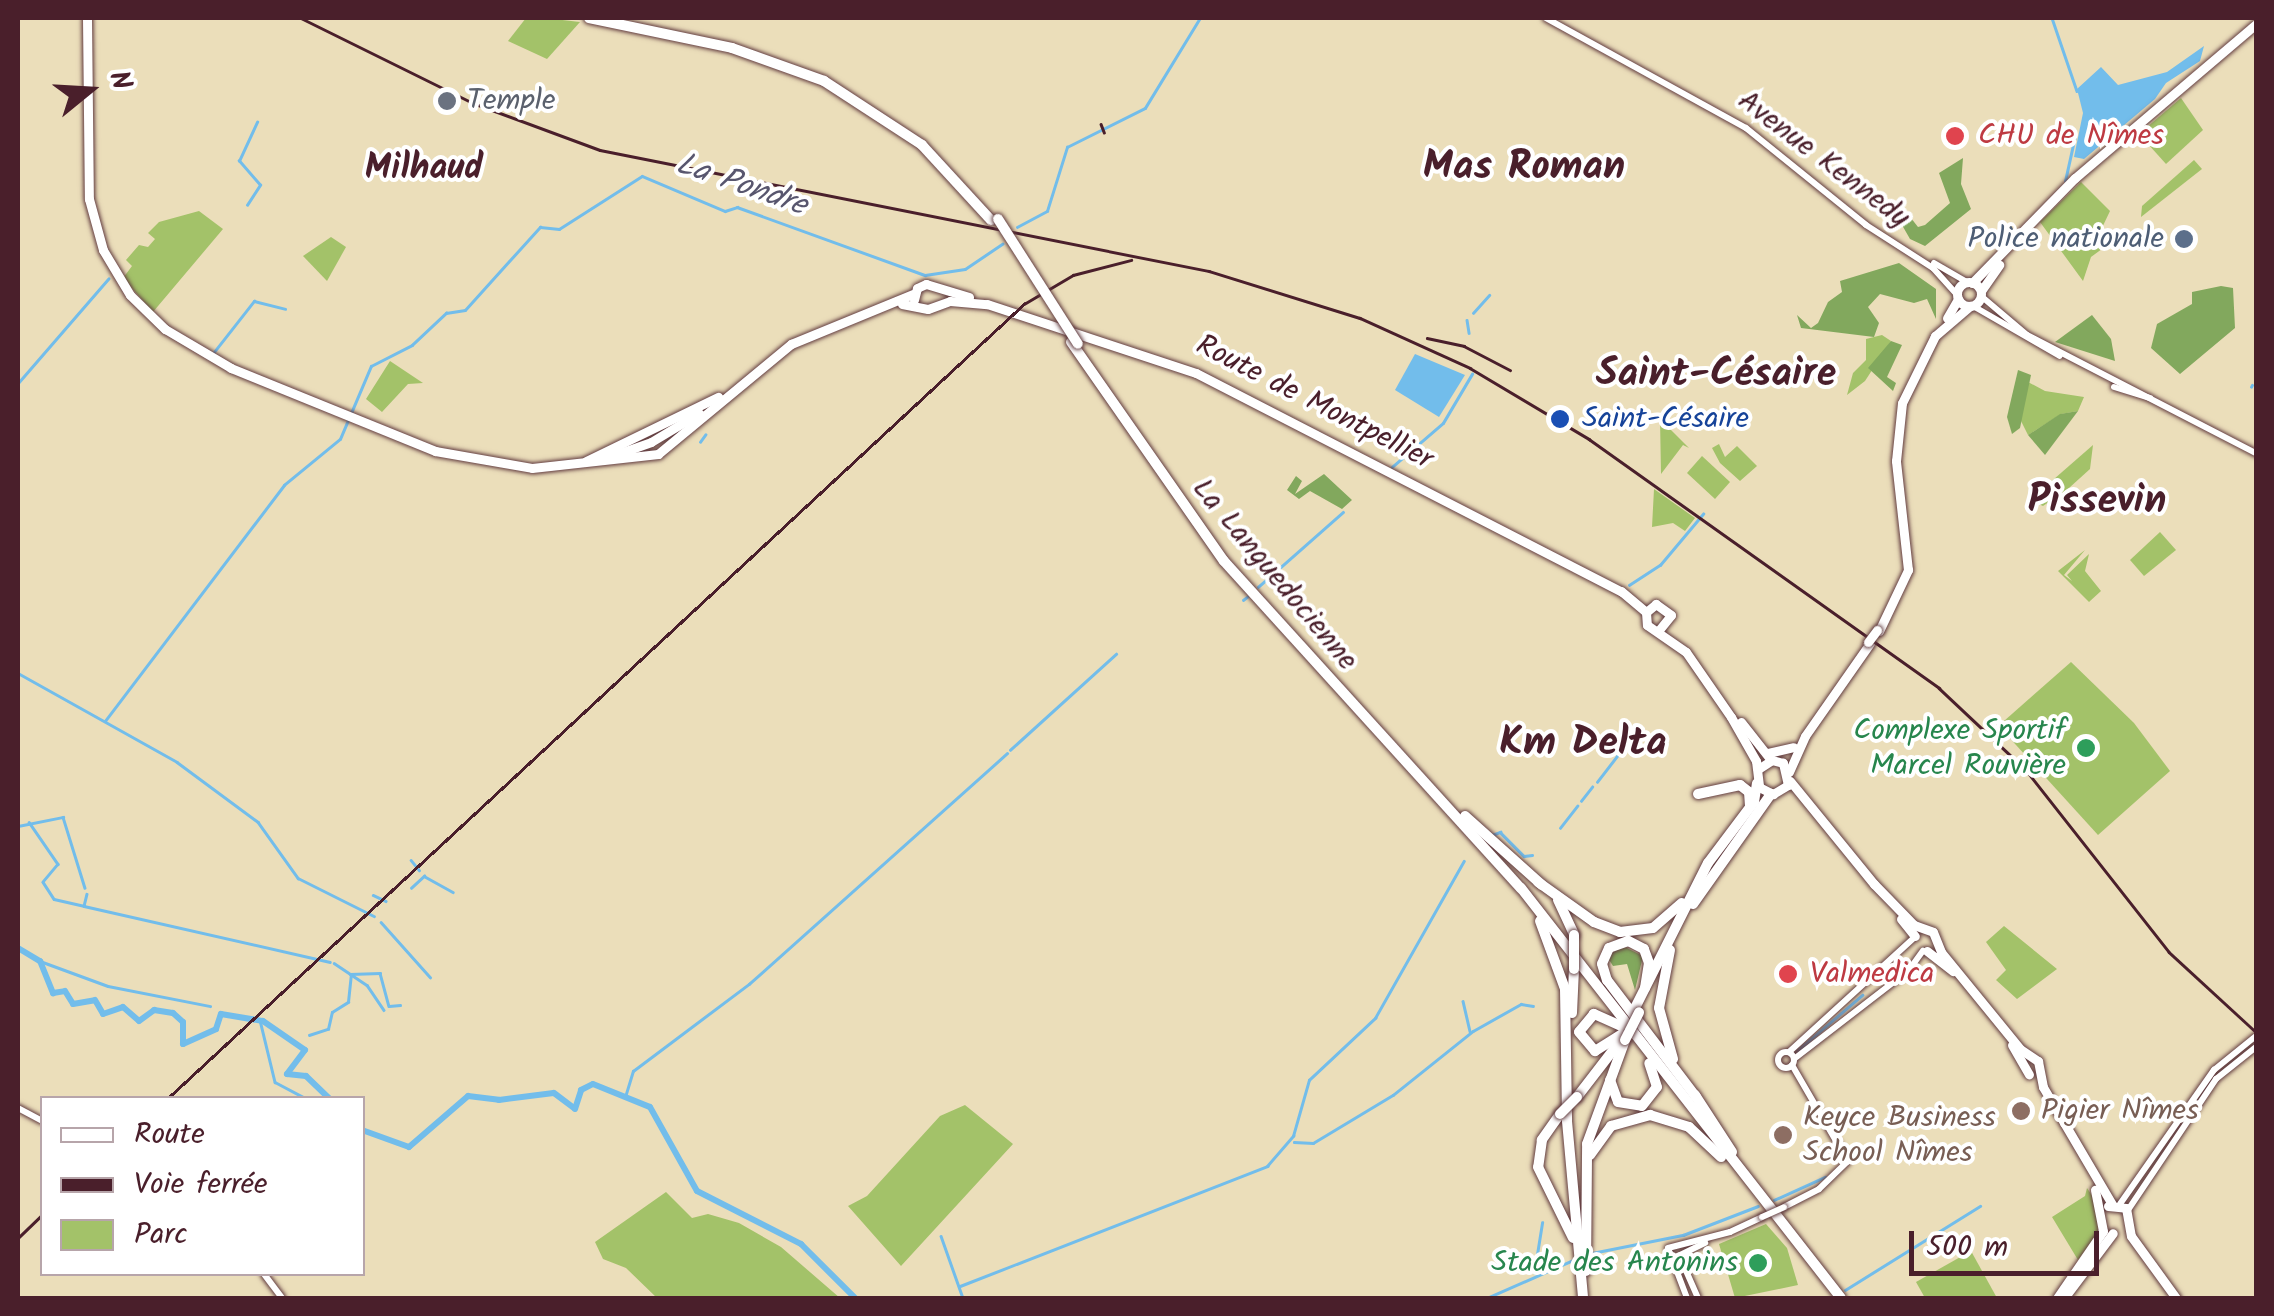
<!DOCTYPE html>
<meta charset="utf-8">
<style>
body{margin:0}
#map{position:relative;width:2274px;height:1316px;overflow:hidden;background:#ebdeba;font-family:Kalam,sans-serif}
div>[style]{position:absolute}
.green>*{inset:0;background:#a3c269}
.forest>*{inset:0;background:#82a85d}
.water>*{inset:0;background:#72bdeb}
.stream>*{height:2.5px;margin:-1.25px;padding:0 1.25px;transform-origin:1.25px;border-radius:1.25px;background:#72bdeb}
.river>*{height:6px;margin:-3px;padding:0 3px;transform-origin:3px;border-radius:3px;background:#72bdeb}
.roads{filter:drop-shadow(0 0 2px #623c40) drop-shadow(0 0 2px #623c40)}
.secondary>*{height:6px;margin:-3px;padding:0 3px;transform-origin:3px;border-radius:3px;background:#fff}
.secondary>.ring{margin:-3px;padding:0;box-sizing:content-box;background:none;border:6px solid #fff;border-radius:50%}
.primary>*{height:9px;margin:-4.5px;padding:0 4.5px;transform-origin:4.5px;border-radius:4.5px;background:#fff}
.primary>.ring{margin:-4.5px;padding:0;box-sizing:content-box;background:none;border:9px solid #fff;border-radius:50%}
.motorway>*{height:10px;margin:-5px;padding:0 5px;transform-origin:5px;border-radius:5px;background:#fff}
.rail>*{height:2.5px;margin:-1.25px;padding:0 1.25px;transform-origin:1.25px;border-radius:1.25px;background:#4a1f2b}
.bridges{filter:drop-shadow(0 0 2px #623c40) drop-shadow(0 0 2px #623c40)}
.secondary-bridge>*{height:6px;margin:-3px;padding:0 3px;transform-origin:3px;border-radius:3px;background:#fff}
.primary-bridge>*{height:9px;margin:-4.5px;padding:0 4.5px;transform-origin:4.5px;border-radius:4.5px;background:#fff}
.motorway-bridge>*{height:10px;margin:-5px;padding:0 5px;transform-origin:5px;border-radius:5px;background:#fff}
.dots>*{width:28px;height:28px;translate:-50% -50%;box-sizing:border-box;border:5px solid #fff;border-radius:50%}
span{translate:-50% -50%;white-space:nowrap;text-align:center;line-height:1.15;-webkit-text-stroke:8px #fff;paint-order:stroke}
.worship-label{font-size:30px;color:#5b616d}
.left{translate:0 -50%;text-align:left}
.health-label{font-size:30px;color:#be3a42}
.street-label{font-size:30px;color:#4a1f2b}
.service-label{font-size:30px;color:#4e5e75}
.right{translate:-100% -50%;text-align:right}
.transit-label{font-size:30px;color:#164399}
.leisure-label{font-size:30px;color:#27864d}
.education-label{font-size:30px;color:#785e54}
.water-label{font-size:32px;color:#58566e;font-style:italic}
.quarter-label{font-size:35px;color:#4a1f2b;font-weight:700}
.district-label{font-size:40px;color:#4a1f2b;font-weight:700}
.frame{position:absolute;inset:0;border:20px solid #4a1f2b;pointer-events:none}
.legend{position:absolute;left:40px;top:1096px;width:325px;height:180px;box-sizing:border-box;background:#fff;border:2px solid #b7a5aa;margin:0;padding:12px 18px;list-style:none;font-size:30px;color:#4a1f2b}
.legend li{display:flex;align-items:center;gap:20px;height:50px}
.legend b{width:50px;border:2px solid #b7a5aa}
.north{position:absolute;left:40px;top:40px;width:100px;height:100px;-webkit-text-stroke:8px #fff;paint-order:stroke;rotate:72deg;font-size:28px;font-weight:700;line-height:40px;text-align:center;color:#4a1f2b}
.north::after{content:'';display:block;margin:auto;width:35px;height:45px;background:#4a1f2b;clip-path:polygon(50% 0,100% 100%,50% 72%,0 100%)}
.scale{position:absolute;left:1909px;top:1231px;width:190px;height:45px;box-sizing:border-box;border:5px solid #4a1f2b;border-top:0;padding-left:12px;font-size:30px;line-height:35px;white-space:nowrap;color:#4a1f2b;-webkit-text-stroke:8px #fff;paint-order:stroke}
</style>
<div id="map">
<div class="green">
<i style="clip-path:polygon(526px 18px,545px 18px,580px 22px,547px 59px,508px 41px)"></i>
<i style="clip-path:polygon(2181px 98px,2203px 130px,2166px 164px,2139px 134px)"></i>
<i style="clip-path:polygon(2194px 160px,2202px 169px,2141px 217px,2142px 206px)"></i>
<i style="clip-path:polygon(2081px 182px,2110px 211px,2100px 232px,2106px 246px,2091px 257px,2083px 281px,2040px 222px)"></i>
<i style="clip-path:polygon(199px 211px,223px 229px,153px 312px,123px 278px,132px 266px,126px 260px,139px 245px,148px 247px,155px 239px,148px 233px,159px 222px)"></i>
<i style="clip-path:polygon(331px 237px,346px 247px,327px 281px,303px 256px)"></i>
<i style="clip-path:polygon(1882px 335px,1891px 341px,1865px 381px,1847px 395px,1853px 373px,1866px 360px,1866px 339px)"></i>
<i style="clip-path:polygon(390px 361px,423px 383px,408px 384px,382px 412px,366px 399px)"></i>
<i style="clip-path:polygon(2028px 382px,2045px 391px,2084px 397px,2078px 411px,2061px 414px,2028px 435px,2018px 415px)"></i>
<i style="clip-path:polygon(1660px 419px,1689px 448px,1683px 445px,1661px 474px)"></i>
<i style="clip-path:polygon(1719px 444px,1725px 457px,1737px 446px,1757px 466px,1740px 481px,1720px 463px,1712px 448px)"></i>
<i style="clip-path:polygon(2093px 445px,2090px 469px,2069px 488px,2043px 506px,2030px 500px)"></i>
<i style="clip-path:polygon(1702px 456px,1730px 482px,1715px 499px,1687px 473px)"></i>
<i style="clip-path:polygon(1654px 489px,1695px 518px,1685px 531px,1673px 523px,1652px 527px)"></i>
<i style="clip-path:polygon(2160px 532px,2176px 550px,2144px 576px,2130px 560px)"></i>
<i style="clip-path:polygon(2085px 550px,2064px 575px,2072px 581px,2067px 575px,2089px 554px,2085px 571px,2101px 591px,2089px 602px,2058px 571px)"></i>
<i style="clip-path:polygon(2071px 662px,2134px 723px,2170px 771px,2098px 835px,2006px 734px,2004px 721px)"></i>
<i style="clip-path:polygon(2004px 926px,2057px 969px,2017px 999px,1996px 980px,2006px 970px,1986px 942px)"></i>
<i style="clip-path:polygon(965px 1105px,1013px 1144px,901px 1266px,848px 1206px,867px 1196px,940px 1116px)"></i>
<i style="clip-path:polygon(2087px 1188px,2097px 1203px,2098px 1232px,2078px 1260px,2052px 1217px,2085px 1196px)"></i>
<i style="clip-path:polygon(666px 1192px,692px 1218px,708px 1214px,739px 1223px,781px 1247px,840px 1298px,657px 1298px,626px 1268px,603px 1259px,595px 1242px)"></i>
<i style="clip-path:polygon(1766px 1224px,1787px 1248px,1798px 1285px,1735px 1298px,1719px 1244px)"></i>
<i style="clip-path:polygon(1971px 1251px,1997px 1298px,1925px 1298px,1916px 1282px)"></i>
</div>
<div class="forest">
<i style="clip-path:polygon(1963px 158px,1961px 184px,1971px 209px,1925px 246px,1910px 239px,1890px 204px,1901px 220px,1907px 213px,1918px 227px,1925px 225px,1950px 203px,1939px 173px)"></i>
<i style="clip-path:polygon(1899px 263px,1936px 289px,1936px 319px,1927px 299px,1914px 303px,1880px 294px,1868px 307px,1879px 323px,1874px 337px,1801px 328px,1797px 315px,1811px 328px,1818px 323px,1828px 302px,1842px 292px,1840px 281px)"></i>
<i style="clip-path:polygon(2221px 286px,2233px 288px,2235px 328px,2180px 374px,2151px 348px,2157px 324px,2192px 304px,2192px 292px)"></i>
<i style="clip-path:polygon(2092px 315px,2111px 339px,2115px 361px,2055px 342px)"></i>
<i style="clip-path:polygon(1891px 341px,1902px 345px,1887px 377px,1896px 383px,1893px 391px,1868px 368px)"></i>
<i style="clip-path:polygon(2018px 370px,2031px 375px,2020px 428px,2012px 434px,2007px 417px)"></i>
<i style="clip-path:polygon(2078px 411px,2045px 455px,2028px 435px,2060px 414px)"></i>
<i style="clip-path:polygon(1324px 474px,1352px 500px,1342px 509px,1310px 491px,1299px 499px,1287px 490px,1296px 476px,1302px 481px,1295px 494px)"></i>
<i style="clip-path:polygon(1619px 944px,1643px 956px,1635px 990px,1627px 964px,1613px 966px,1608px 958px)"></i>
</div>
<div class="water">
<i style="clip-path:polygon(2204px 46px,2200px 61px,2166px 83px,2155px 99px,2084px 159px,2074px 157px,2083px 113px,2077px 89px,2101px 67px,2118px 85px,2167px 72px)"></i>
<i style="clip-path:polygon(1415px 354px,1465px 375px,1439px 417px,1395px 390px)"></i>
</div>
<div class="stream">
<i style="left:2052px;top:18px;width:77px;rotate:71.1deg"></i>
<i style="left:2065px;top:181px;width:46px;rotate:-77.5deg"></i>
<i style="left:247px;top:205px;width:24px;rotate:-57deg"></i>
<i style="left:260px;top:185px;width:32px;rotate:-131deg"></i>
<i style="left:239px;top:161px;width:43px;rotate:-65.2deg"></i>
<i style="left:1017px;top:227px;width:34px;rotate:-28deg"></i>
<i style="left:1047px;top:211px;width:67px;rotate:-72.6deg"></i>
<i style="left:1067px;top:147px;width:87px;rotate:-26.6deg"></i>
<i style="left:1145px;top:108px;width:105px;rotate:-58.6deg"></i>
<i style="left:1473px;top:313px;width:24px;rotate:-48deg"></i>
<i style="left:1467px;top:320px;width:13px;rotate:81deg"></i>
<i style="left:214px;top:352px;width:65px;rotate:-51.9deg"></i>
<i style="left:254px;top:301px;width:32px;rotate:14deg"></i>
<i style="left:18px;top:383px;width:138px;rotate:-49.1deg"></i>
<i style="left:2251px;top:387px;width:2px;rotate:-63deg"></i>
<i style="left:18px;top:389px;width:4px;rotate:90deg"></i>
<i style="left:700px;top:442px;width:9px;rotate:-54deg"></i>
<i style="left:1392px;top:467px;width:67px;rotate:-40.8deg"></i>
<i style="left:1443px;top:423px;width:57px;rotate:-59.4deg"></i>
<i style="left:1629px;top:585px;width:37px;rotate:-33deg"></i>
<i style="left:1660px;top:565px;width:67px;rotate:-49.9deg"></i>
<i style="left:1258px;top:587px;width:113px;rotate:-41.4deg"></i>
<i style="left:1243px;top:600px;width:5px;rotate:-37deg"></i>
<i style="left:18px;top:673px;width:182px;rotate:29.2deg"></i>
<i style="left:177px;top:762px;width:101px;rotate:36.5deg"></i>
<i style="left:258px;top:822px;width:69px;rotate:54.5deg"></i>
<i style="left:298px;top:878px;width:85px;rotate:26.6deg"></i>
<i style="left:105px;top:721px;width:296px;rotate:-52.8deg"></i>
<i style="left:284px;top:485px;width:72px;rotate:-39.4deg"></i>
<i style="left:340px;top:439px;width:79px;rotate:-67deg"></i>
<i style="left:371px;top:366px;width:46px;rotate:-27.1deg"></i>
<i style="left:412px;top:345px;width:47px;rotate:-43.3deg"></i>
<i style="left:446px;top:313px;width:19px;rotate:-9deg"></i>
<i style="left:465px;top:310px;width:112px;rotate:-47.9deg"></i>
<i style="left:540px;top:227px;width:19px;rotate:6deg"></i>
<i style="left:559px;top:229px;width:98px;rotate:-32.6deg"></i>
<i style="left:642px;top:176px;width:90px;rotate:22.9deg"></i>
<i style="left:725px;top:211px;width:13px;rotate:-18deg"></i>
<i style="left:737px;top:207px;width:200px;rotate:19.9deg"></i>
<i style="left:925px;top:275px;width:40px;rotate:-8.5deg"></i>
<i style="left:965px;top:269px;width:45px;rotate:-34deg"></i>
<i style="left:1010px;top:750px;width:143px;rotate:-42.2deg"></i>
<i style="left:1597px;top:782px;width:44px;rotate:-52.4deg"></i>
<i style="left:1581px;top:801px;width:18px;rotate:-52deg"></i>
<i style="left:29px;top:822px;width:51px;rotate:55.4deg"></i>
<i style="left:58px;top:864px;width:23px;rotate:130deg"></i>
<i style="left:43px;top:882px;width:20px;rotate:57deg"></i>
<i style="left:54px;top:899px;width:31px;rotate:13deg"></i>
<i style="left:18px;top:826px;width:46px;rotate:-11.3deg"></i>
<i style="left:63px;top:817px;width:74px;rotate:72.8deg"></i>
<i style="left:1560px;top:828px;width:28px;rotate:-52deg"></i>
<i style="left:1492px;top:835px;width:9px;rotate:-21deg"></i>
<i style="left:1500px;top:832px;width:34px;rotate:45deg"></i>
<i style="left:1524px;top:856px;width:8px;rotate:-7deg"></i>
<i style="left:411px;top:860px;width:13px;rotate:51deg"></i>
<i style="left:411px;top:888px;width:18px;rotate:-43deg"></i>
<i style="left:424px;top:876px;width:33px;rotate:29deg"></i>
<i style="left:87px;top:894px;width:12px;rotate:104deg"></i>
<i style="left:84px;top:906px;width:252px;rotate:12.8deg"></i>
<i style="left:373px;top:895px;width:14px;rotate:25deg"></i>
<i style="left:381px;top:922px;width:74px;rotate:48.3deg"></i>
<i style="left:40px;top:961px;width:72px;rotate:20.2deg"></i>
<i style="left:108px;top:986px;width:104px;rotate:11.1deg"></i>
<i style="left:334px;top:963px;width:40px;rotate:34deg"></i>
<i style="left:367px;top:985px;width:30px;rotate:56deg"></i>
<i style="left:350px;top:974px;width:30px;rotate:-2deg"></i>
<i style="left:380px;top:973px;width:34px;rotate:75deg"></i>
<i style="left:389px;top:1006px;width:11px;rotate:-5deg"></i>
<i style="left:1875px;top:983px;width:33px;rotate:-41deg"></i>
<i style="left:1463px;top:1001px;width:31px;rotate:77deg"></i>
<i style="left:260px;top:1020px;width:64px;rotate:76.4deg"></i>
<i style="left:275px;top:1082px;width:34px;rotate:28deg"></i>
<i style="left:309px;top:1035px;width:20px;rotate:-18deg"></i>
<i style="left:328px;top:1029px;width:17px;rotate:-77deg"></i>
<i style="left:332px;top:1012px;width:19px;rotate:-32deg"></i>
<i style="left:348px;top:1002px;width:27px;rotate:-84deg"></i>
<i style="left:1797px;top:1051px;width:86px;rotate:-40.7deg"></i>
<i style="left:1794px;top:1054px;width:1px;rotate:-45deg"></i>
<i style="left:625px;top:1097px;width:27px;rotate:-73deg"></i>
<i style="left:633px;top:1071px;width:145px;rotate:-36.9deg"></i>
<i style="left:749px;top:984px;width:346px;rotate:-41.8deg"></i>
<i style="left:1294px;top:1142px;width:19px;rotate:3deg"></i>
<i style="left:1313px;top:1143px;width:93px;rotate:-31deg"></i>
<i style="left:1393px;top:1095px;width:102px;rotate:-38.7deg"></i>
<i style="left:1473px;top:1031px;width:55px;rotate:-29.4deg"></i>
<i style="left:1521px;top:1004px;width:12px;rotate:9deg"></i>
<i style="left:1774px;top:1200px;width:56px;rotate:-24.3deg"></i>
<i style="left:941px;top:1236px;width:66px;rotate:70.5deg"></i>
<i style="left:1592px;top:1253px;width:93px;rotate:-11.2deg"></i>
<i style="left:1683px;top:1235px;width:80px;rotate:-21.1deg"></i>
<i style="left:1534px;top:1273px;width:51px;rotate:-80.9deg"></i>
<i style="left:960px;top:1286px;width:330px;rotate:-21.3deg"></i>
<i style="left:1267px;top:1166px;width:40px;rotate:-49deg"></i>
<i style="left:1293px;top:1136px;width:58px;rotate:-74.1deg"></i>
<i style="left:1309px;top:1080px;width:91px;rotate:-43.2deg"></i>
<i style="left:1375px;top:1018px;width:180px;rotate:-60.5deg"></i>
<i style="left:1845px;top:1290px;width:159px;rotate:-31.9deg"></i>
<i style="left:1487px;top:1298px;width:94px;rotate:-23.8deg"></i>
<i style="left:1832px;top:1298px;width:1px"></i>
</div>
<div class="river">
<i style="left:18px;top:948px;width:26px;rotate:31deg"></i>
<i style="left:40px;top:961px;width:35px;rotate:68deg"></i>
<i style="left:53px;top:993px;width:12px;rotate:-9deg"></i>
<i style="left:65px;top:991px;width:15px;rotate:58deg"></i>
<i style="left:73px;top:1004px;width:22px;rotate:-10deg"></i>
<i style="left:95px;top:1000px;width:16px;rotate:60deg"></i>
<i style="left:103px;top:1014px;width:21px;rotate:-19deg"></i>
<i style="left:123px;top:1007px;width:21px;rotate:41deg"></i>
<i style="left:139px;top:1021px;width:19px;rotate:-36deg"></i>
<i style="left:154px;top:1010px;width:19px;rotate:9deg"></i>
<i style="left:173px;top:1013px;width:13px;rotate:42deg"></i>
<i style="left:183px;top:1022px;width:22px;rotate:90deg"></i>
<i style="left:183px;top:1044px;width:36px;rotate:-24deg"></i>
<i style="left:216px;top:1029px;width:16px;rotate:-72deg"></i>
<i style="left:221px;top:1014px;width:43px;rotate:9.5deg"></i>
<i style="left:263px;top:1021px;width:51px;rotate:34.6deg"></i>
<i style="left:305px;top:1050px;width:30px;rotate:127deg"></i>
<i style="left:287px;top:1074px;width:19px;rotate:6deg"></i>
<i style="left:306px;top:1076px;width:32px;rotate:44deg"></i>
<i style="left:362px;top:1130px;width:50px;rotate:19.9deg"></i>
<i style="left:409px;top:1147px;width:78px;rotate:-40.8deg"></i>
<i style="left:468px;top:1096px;width:31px;rotate:7deg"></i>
<i style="left:499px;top:1100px;width:55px;rotate:-7.3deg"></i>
<i style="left:554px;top:1093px;width:26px;rotate:37deg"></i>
<i style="left:575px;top:1109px;width:20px;rotate:-72deg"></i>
<i style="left:581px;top:1090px;width:13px;rotate:-27deg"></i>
<i style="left:593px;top:1084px;width:61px;rotate:22deg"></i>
<i style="left:650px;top:1107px;width:96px;rotate:60.8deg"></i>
<i style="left:697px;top:1191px;width:117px;rotate:27deg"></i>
<i style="left:801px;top:1244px;width:76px;rotate:45deg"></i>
</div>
<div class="roads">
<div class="secondary">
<i style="left:1546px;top:18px;width:228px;rotate:28.8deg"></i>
<i style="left:1746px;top:128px;width:154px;rotate:38.9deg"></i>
<i style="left:1866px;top:225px;width:80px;rotate:32.7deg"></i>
<i style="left:1933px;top:268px;width:36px;rotate:48deg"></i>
<i style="left:1934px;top:263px;width:38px;rotate:30deg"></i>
<i style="left:1981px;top:296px;width:60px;rotate:40.3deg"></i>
<i style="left:2027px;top:335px;width:258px;rotate:27.3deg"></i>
<i style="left:1973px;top:306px;width:100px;rotate:29.9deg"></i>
<i style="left:2114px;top:387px;width:38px;rotate:17deg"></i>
<i class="ring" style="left:1778px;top:1052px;width:10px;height:10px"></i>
<i style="left:1789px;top:1052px;width:169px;rotate:-42.4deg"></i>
<i style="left:1794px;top:1059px;width:145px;rotate:-37.7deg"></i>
<i style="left:1909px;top:970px;width:24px;rotate:-54deg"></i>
<i style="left:1792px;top:1065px;width:102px;rotate:59.9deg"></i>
<i style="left:18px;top:1108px;width:27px;rotate:28deg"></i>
<i style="left:2120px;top:1204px;width:164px;rotate:-55deg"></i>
<i style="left:2214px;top:1070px;width:54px;rotate:-39deg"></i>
<i style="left:1784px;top:1207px;width:39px;rotate:-27deg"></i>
<i style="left:1819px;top:1189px;width:39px;rotate:-44deg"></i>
<i style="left:1847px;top:1162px;width:11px;rotate:-131deg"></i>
<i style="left:2128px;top:1210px;width:158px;rotate:-56.1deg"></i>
<i style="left:2216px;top:1079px;width:51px;rotate:-38.7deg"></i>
<i style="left:1730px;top:1232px;width:35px;rotate:-25deg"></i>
<i style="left:1680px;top:1257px;width:45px;rotate:66.3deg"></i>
<i style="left:1672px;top:1259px;width:37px;rotate:-26deg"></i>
<i style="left:264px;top:1274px;width:30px;rotate:53deg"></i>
<i style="left:1687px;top:1298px;width:53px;rotate:-110.8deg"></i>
<i style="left:1668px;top:1248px;width:64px;rotate:-14.5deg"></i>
</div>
<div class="primary">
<i style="left:87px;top:18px;width:181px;rotate:89.4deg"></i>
<i style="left:89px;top:199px;width:53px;rotate:74.6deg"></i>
<i style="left:103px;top:250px;width:52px;rotate:59deg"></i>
<i style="left:130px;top:295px;width:49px;rotate:44.2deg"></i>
<i style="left:165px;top:329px;width:77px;rotate:30.6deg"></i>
<i style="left:231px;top:368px;width:220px;rotate:22.1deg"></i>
<i style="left:435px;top:451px;width:98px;rotate:9.9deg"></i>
<i style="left:532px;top:468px;width:127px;rotate:-6.3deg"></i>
<i style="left:658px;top:454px;width:173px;rotate:-39.6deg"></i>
<i style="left:791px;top:344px;width:132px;rotate:-22.3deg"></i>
<i class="ring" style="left:1957px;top:282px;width:15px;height:15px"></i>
<i style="left:1972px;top:283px;width:147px;rotate:-45.6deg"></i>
<i style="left:2075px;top:178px;width:238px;rotate:-40.4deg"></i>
<i style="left:1981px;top:291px;width:32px;rotate:-55deg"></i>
<i style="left:914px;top:300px;width:12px;rotate:-76deg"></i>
<i style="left:917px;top:288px;width:10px;rotate:-24deg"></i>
<i style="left:926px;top:284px;width:45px;rotate:16.8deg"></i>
<i style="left:902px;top:304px;width:26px;rotate:11deg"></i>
<i style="left:928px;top:309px;width:23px;rotate:-20deg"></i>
<i style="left:950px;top:301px;width:37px;rotate:5deg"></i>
<i style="left:987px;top:304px;width:220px;rotate:18.3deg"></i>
<i style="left:1196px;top:373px;width:478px;rotate:27.2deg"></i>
<i style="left:1621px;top:591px;width:33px;rotate:40deg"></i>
<i style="left:1947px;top:318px;width:22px;rotate:-60deg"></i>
<i style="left:606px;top:458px;width:48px;rotate:-19.6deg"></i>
<i style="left:651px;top:442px;width:56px;rotate:-31.1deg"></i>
<i style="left:586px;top:461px;width:147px;rotate:-25.9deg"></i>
<i style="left:1659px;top:630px;width:19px;rotate:-51deg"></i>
<i style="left:1671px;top:615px;width:19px;rotate:-144deg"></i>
<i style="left:1656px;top:604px;width:13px;rotate:141deg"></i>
<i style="left:1646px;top:612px;width:13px;rotate:86deg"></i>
<i style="left:1647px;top:625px;width:47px;rotate:34.7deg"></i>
<i style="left:1686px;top:652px;width:79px;rotate:55.3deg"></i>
<i style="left:1731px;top:717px;width:51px;rotate:60.4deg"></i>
<i style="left:1756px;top:761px;width:26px;rotate:83deg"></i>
<i style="left:1759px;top:787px;width:16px;rotate:27deg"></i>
<i style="left:1773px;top:794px;width:17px;rotate:-31deg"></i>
<i style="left:1788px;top:785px;width:23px;rotate:-103deg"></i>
<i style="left:1783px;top:763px;width:11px;rotate:-165deg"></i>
<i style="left:1772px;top:760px;width:17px;rotate:147deg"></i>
<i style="left:1879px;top:631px;width:68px;rotate:-64.6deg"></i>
<i style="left:1908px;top:570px;width:110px;rotate:-96.3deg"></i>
<i style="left:1896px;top:461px;width:58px;rotate:-84.1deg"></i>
<i style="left:1902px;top:403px;width:75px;rotate:-63.8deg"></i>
<i style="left:1935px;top:336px;width:46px;rotate:-40.6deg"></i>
<i style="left:1741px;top:722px;width:48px;rotate:51.7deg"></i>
<i style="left:1768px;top:753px;width:26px;rotate:-13deg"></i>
<i style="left:1789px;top:772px;width:39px;rotate:-66deg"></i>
<i style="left:1805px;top:736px;width:113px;rotate:-55deg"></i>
<i style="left:1790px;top:781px;width:133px;rotate:50.8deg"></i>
<i style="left:1874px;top:884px;width:57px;rotate:45.7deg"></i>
<i style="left:1914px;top:925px;width:20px;rotate:20deg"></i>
<i style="left:1933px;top:932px;width:22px;rotate:68deg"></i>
<i style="left:1941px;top:952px;width:125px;rotate:50.8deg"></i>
<i style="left:2020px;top:1049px;width:22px;rotate:34deg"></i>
<i style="left:2038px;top:1061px;width:26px;rotate:79deg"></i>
<i style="left:2043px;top:1087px;width:136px;rotate:59.5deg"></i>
<i style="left:1901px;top:919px;width:22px;rotate:51deg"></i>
<i style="left:1927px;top:951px;width:33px;rotate:38deg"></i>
<i style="left:2012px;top:1045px;width:34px;rotate:60deg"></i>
<i style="left:2108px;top:1206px;width:18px;rotate:6deg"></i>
<i style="left:2126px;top:1208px;width:28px;rotate:80deg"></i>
<i style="left:2131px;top:1236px;width:77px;rotate:54deg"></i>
<i style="left:2057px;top:1298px;width:81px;rotate:-55.5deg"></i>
<i style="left:2103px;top:1231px;width:42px;rotate:-101deg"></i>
<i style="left:2064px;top:1298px;width:81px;rotate:-53deg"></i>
</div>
<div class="motorway">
<i style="left:589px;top:18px;width:146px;rotate:11.8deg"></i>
<i style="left:732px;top:48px;width:98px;rotate:19.7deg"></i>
<i style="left:824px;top:81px;width:117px;rotate:33.1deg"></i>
<i style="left:922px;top:145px;width:102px;rotate:47.4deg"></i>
<i style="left:1071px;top:342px;width:267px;rotate:55.1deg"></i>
<i style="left:1224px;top:561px;width:442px;rotate:47.8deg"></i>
<i style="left:1521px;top:888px;width:520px;rotate:52.03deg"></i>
<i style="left:1698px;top:794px;width:43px;rotate:-12.1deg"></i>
<i style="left:1740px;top:785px;width:11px;rotate:38deg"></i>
<i style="left:1749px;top:792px;width:13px;rotate:86deg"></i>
<i style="left:1465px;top:816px;width:103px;rotate:41.9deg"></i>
<i style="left:1538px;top:882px;width:69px;rotate:35.5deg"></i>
<i style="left:1594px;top:922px;width:28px;rotate:21deg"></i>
<i style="left:1620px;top:932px;width:33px;rotate:-7deg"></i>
<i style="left:1653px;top:928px;width:38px;rotate:-41deg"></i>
<i style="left:1558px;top:900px;width:38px;rotate:65deg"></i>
<i style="left:1693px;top:904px;width:135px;rotate:-54.7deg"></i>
<i style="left:1540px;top:921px;width:72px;rotate:69.8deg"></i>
<i style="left:1565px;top:989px;width:132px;rotate:89.1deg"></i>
<i style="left:1567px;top:1121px;width:178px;rotate:84.8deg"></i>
<i style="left:1670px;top:950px;width:59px;rotate:100.7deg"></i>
<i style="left:1659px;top:1008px;width:53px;rotate:74.6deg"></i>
<i style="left:1645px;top:988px;width:25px;rotate:-81deg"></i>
<i style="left:1649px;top:963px;width:15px;rotate:-110deg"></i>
<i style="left:1644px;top:949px;width:18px;rotate:-153deg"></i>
<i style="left:1628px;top:941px;width:20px;rotate:160deg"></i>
<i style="left:1609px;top:948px;width:17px;rotate:114deg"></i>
<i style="left:1602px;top:964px;width:17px;rotate:73deg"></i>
<i style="left:1607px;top:980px;width:147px;rotate:52.7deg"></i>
<i style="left:1635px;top:1008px;width:162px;rotate:-63.3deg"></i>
<i style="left:1708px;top:863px;width:76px;rotate:-53deg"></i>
<i style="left:1754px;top:802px;width:19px;rotate:-81deg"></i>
<i style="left:1572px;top:1013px;width:44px;rotate:-87.4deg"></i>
<i style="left:1621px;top:1026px;width:30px;rotate:-156deg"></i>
<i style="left:1594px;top:1014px;width:23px;rotate:130deg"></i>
<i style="left:1579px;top:1032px;width:25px;rotate:50deg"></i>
<i style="left:1595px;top:1051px;width:31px;rotate:-32deg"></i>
<i style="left:1610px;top:1080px;width:23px;rotate:70deg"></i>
<i style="left:1618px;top:1102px;width:24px;rotate:9deg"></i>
<i style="left:1642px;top:1106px;width:24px;rotate:-52deg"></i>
<i style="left:1657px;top:1087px;width:25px;rotate:-108deg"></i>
<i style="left:1695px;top:1095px;width:68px;rotate:57deg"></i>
<i style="left:1577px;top:1097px;width:66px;rotate:-52.4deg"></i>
<i style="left:1560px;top:1114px;width:32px;rotate:125deg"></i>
<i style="left:1542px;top:1140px;width:27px;rotate:98deg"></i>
<i style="left:1538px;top:1167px;width:79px;rotate:63.8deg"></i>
<i style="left:1590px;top:1155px;width:36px;rotate:-54deg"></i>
<i style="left:1611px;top:1126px;width:41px;rotate:-15.8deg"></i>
<i style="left:1650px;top:1115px;width:41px;rotate:17.1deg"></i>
<i style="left:1689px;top:1127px;width:44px;rotate:43.2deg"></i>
<i style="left:1586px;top:1271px;width:127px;rotate:-89.5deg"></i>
<i style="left:1587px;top:1144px;width:111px;rotate:-69.9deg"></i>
</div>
</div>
<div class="rail">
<i style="left:301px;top:18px;width:192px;rotate:26.3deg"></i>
<i style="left:473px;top:103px;width:135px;rotate:20.3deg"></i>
<i style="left:600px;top:150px;width:621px;rotate:11.24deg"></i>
<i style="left:1209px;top:271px;width:158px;rotate:17.3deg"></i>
<i style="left:1360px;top:318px;width:121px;rotate:24.4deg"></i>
<i style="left:1470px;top:368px;width:139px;rotate:30.8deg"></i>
<i style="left:1589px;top:439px;width:430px;rotate:35.4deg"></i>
<i style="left:1939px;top:688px;width:120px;rotate:43.3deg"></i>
<i style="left:2026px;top:770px;width:231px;rotate:51.8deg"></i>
<i style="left:2169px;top:952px;width:118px;rotate:42.6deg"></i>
<i style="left:1101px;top:124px;width:9px;rotate:69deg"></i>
<i style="left:1427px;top:338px;width:38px;rotate:12deg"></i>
<i style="left:1464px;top:346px;width:52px;rotate:27.6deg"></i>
<i style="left:168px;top:1098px;width:1168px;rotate:-42.85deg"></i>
<i style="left:1024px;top:304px;width:57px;rotate:-30.6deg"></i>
<i style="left:1073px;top:275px;width:60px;rotate:-14.5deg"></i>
<i style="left:18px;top:1238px;width:33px;rotate:-44deg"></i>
</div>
<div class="bridges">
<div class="secondary-bridge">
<i style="left:1762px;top:1217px;width:24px;rotate:-24deg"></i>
</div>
<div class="primary-bridge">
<i style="left:1868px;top:642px;width:15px;rotate:-53deg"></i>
</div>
<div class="motorway-bridge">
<i style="left:998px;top:219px;width:148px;rotate:57.4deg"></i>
<i style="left:1574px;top:935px;width:34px;rotate:90deg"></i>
<i style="left:1625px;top:1040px;width:31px;rotate:-63deg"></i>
<i style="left:1560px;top:1114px;width:24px;rotate:-45deg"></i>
</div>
</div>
<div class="dots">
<i style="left:447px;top:101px;background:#6b7280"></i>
<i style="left:1955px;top:136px;background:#e0444e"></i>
<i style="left:2184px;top:239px;background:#5c6f8a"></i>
<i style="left:1560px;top:419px;background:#1a4fb4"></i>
<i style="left:2086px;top:748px;background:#2e9e5b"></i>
<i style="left:1788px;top:974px;background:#e0444e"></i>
<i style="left:2021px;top:1111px;background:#8d6e63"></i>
<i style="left:1783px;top:1135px;background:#8d6e63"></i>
<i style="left:1758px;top:1263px;background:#2e9e5b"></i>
</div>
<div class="worship-label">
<span class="left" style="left:467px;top:101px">Temple</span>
</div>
<div class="health-label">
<span class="left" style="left:1978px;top:136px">CHU de Nîmes</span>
<span class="left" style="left:1810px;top:974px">Valmedica</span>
</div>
<div class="street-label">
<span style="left:1823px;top:160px;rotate:37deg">Avenue Kennedy</span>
<span style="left:1314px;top:403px;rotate:27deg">Route de Montpellier</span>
<span style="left:1274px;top:575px;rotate:50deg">La Languedocienne</span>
</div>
<div class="service-label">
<span class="right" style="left:2164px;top:239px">Police nationale</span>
</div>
<div class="transit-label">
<span class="left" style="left:1582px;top:419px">Saint-Césaire</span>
</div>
<div class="leisure-label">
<span class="right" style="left:2066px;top:748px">Complexe Sportif<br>Marcel Rouvière</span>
<span class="right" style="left:1738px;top:1263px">Stade des Antonins</span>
</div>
<div class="education-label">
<span class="left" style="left:2041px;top:1111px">Pigier Nîmes</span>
<span class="left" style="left:1803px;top:1135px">Keyce Business<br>School Nîmes</span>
</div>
<div class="water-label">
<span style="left:741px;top:186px;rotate:19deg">La Pondre</span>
</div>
<div class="quarter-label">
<span style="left:424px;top:169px">Milhaud</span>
</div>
<div class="district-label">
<span style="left:1524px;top:167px">Mas Roman</span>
<span style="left:1716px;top:374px">Saint-Césaire</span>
<span style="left:2097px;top:501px">Pissevin</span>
<span style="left:1583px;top:743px">Km Delta</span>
</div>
<div class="frame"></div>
<ul class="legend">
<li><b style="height:12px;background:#fff"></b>Route</li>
<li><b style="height:12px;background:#4a1f2b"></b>Voie ferrée</li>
<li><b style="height:28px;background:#a3c269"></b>Parc</li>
</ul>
<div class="north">N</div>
<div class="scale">500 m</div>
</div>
